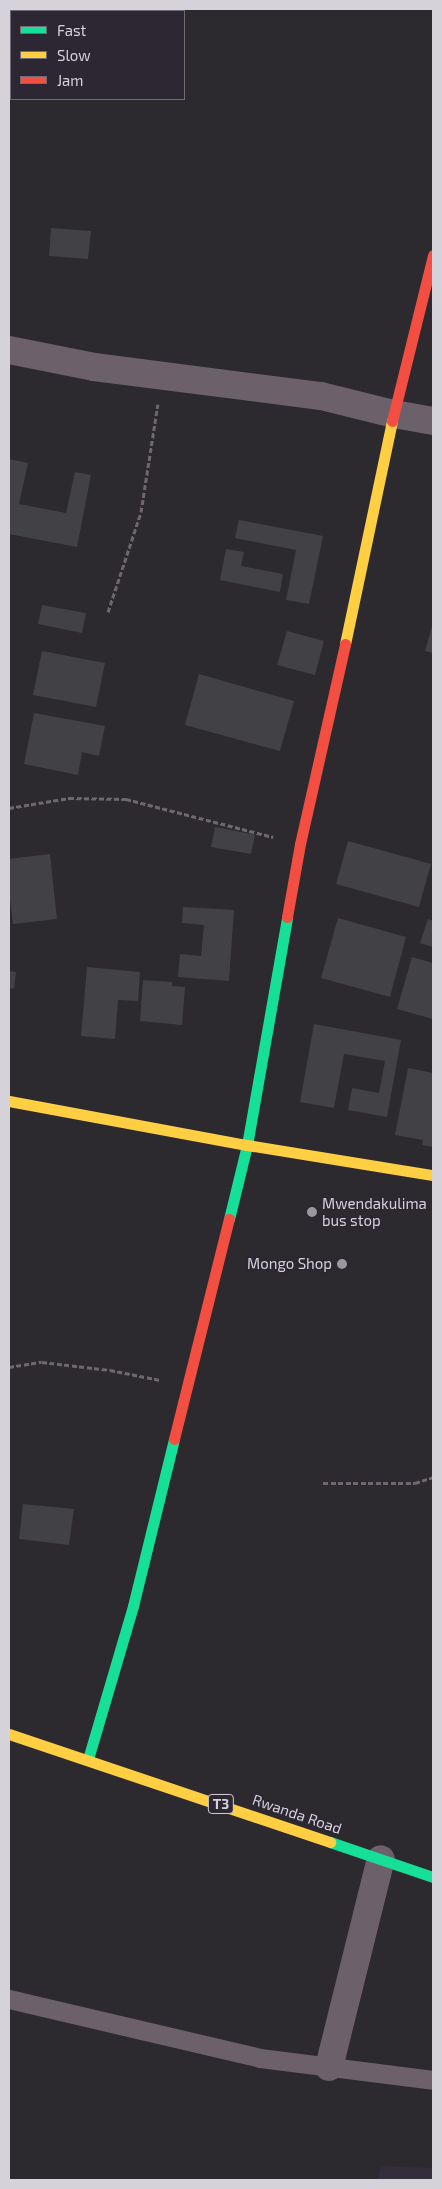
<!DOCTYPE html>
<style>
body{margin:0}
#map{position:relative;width:442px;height:2189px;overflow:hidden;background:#2c2a2f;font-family:"Exo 2",sans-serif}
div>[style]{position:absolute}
.built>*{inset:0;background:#342d3c}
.building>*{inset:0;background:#414146}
.path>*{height:3px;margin-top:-1.5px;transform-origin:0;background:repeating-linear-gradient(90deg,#6f666f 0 5px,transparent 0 7.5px)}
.lane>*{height:19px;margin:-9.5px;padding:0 9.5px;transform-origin:9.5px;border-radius:9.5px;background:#6c606a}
.street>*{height:28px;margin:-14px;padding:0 14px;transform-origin:14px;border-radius:14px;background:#6c606a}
.fast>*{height:11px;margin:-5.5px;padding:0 5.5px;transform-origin:5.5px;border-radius:5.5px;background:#16e098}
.slow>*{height:11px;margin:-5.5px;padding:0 5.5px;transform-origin:5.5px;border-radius:5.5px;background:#ffcf43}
.jam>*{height:11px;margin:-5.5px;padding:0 5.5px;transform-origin:5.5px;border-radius:5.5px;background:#f24e42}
.dots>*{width:14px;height:14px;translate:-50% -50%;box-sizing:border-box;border:2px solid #2c2732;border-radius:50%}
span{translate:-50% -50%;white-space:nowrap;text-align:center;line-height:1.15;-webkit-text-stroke:4px #2c2732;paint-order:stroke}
.shield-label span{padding:1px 4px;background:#2c2732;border:1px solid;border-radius:4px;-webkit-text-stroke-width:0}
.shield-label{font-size:14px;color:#d5d2d9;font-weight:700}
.poi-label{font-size:15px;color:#d5d2d9}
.left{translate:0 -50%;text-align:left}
.right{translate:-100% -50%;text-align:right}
.street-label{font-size:15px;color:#d5d2d9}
.frame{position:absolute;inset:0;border:10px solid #d5d2d9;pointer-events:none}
.legend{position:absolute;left:10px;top:10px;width:175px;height:90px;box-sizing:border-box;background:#2c2732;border:1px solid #706b75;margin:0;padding:6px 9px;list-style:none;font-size:15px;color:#d5d2d9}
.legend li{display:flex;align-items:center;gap:10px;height:25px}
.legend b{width:25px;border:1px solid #706b75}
</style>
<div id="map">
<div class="built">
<i style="clip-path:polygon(381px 2166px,433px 2168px,433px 2180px,377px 2180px)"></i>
</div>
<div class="building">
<i style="clip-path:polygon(9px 47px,11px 49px,11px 71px,9px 69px)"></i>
<i style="clip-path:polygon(51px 228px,91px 231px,88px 259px,49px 256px)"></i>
<i style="clip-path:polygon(9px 459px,28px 463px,19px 504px,66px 513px,75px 472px,91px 475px,77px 547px,9px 534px)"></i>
<i style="clip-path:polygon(239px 520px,323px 536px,309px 604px,286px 600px,296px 550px,235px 538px)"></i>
<i style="clip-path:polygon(226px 549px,244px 552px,241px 566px,283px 574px,280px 592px,220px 580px)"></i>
<i style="clip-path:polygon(42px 605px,86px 613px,82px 633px,38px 624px)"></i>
<i style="clip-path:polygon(433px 623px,433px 653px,425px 651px)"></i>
<i style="clip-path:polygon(287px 631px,324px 641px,315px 675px,277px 665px)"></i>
<i style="clip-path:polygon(42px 651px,105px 663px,96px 707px,33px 695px)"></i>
<i style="clip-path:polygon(199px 674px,294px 701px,280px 751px,185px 725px)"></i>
<i style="clip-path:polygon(34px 713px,105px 726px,99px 756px,82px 752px,78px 775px,24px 764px)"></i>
<i style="clip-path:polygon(215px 827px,255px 835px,251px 854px,211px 847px)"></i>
<i style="clip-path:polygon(348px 841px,431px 864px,419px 907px,336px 884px)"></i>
<i style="clip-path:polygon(50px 854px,57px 919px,13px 924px,9px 891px,9px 859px)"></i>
<i style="clip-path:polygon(183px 907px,234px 910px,229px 981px,178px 977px,180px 954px,201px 956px,204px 925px,182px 923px)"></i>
<i style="clip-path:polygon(338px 918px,406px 937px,390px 997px,321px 978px)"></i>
<i style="clip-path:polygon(428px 919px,433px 921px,433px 947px,420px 943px)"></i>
<i style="clip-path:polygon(412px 957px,433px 963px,433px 1019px,397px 1009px)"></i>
<i style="clip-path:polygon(87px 967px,140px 972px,138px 1001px,118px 1000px,115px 1039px,81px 1036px)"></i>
<i style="clip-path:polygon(9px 971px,16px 972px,14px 989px,9px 988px)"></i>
<i style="clip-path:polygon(143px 980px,172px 982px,172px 986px,185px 987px,182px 1025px,140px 1021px)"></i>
<i style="clip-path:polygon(314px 1024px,401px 1040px,387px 1117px,348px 1110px,352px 1088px,379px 1093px,385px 1061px,344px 1054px,334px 1108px,300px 1102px)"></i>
<i style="clip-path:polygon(408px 1068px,433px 1073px,433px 1147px,422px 1145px,423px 1140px,395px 1135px)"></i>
<i style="clip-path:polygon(23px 1504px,74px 1509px,69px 1545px,19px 1539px)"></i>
</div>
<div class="path">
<i style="left:108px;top:612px;width:105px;rotate:-71.7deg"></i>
<i style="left:141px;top:512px;width:109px;rotate:-81.1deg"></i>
<i style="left:9px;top:808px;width:61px;rotate:-9.5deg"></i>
<i style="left:69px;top:798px;width:57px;rotate:1deg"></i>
<i style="left:126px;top:799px;width:152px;rotate:14.5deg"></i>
<i style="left:9px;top:1367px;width:33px;rotate:-9deg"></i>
<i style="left:42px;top:1362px;width:68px;rotate:6.7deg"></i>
<i style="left:110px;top:1370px;width:51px;rotate:11.3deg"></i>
<i style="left:323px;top:1483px;width:92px"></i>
<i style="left:415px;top:1483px;width:19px;rotate:-18deg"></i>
</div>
<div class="lane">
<i style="left:9px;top:1999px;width:258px;rotate:13.2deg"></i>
<i style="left:260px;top:2058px;width:174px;rotate:7.2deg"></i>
</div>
<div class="street">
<i style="left:9px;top:350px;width:87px;rotate:11.3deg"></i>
<i style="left:94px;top:367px;width:229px;rotate:7.3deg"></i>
<i style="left:321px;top:396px;width:75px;rotate:13.9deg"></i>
<i style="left:394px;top:414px;width:40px;rotate:10deg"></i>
<i style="left:329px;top:2067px;width:214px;rotate:-76deg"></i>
</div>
<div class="fast">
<i style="left:229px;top:1219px;width:76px;rotate:-76.3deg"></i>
<i style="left:247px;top:1145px;width:231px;rotate:-80deg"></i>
<i style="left:88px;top:1759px;width:159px;rotate:-73.6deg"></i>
<i style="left:133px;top:1606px;width:172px;rotate:-76.2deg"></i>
<i style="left:330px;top:1842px;width:109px;rotate:18.8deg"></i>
</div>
<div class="slow">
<i style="left:345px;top:644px;width:228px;rotate:-78.1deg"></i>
<i style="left:9px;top:1101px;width:242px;rotate:10.5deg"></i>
<i style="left:247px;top:1145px;width:188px;rotate:9.2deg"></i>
<i style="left:9px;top:1734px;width:339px;rotate:18.6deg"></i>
</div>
<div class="jam">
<i style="left:392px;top:421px;width:171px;rotate:-76.1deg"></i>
<i style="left:287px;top:917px;width:74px;rotate:-79.9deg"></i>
<i style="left:300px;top:844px;width:205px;rotate:-77.3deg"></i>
<i style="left:174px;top:1439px;width:227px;rotate:-76deg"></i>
</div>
<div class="dots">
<i style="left:312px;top:1212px;background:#9a979e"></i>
<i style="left:342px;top:1264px;background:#9a979e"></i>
</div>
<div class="shield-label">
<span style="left:221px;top:1804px">T3</span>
</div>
<div class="poi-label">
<span class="left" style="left:322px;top:1212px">Mwendakulima<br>bus stop</span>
<span class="right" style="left:332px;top:1264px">Mongo Shop</span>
</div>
<div class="street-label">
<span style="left:297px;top:1814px;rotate:19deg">Rwanda Road</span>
</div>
<div class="frame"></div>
<ul class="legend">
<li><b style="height:6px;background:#16e098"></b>Fast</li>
<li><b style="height:6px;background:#ffcf43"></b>Slow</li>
<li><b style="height:6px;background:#f24e42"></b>Jam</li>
</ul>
</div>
